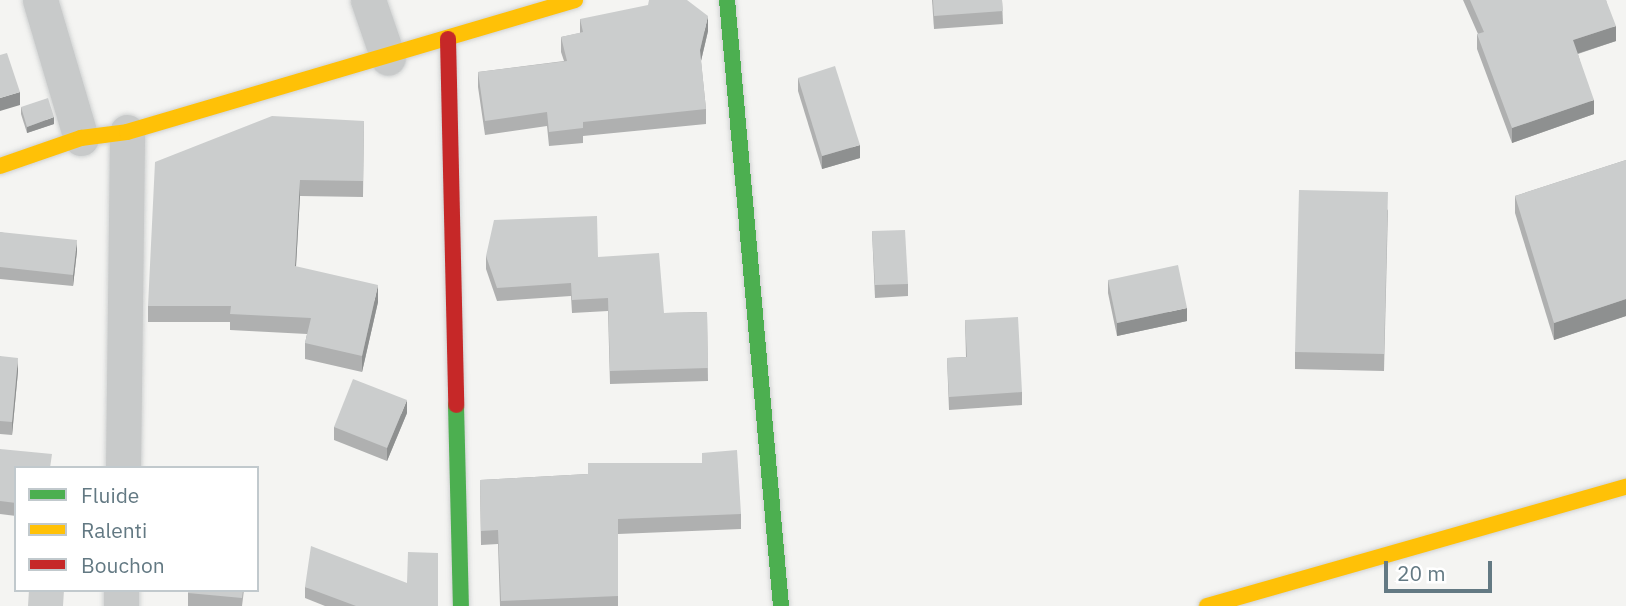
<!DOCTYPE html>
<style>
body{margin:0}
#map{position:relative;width:1626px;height:606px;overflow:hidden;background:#f4f4f2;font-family:"IBM Plex Sans",sans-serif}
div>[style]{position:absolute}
.roads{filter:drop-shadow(0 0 2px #d0d2d2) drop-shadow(0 0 2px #d0d2d2)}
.street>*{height:35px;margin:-17.5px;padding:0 17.5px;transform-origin:17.5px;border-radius:17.5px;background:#c8caca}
.fast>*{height:16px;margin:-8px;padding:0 8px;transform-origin:8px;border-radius:8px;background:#4caf50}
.slow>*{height:16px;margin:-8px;padding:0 8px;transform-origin:8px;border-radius:8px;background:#ffc107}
.jam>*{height:16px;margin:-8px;padding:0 8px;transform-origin:8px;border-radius:8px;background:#c62828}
.wall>*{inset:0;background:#afb0b0}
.shaded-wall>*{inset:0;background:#8e9090}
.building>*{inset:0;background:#cbcdcd}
span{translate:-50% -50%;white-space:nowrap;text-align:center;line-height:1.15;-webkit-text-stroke:7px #fff;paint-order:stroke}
.legend{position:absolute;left:14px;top:466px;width:245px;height:126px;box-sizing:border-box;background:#fff;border:2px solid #c1c9cd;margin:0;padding:9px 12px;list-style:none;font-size:21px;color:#637983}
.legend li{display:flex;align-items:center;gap:14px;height:35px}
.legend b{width:35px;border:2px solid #c1c9cd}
.scale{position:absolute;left:1384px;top:561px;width:108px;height:32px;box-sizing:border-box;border:4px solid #637983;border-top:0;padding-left:9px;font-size:21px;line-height:24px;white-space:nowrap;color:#637983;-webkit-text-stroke:5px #fff;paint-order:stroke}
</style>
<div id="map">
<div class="roads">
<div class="street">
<i style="left:40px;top:0;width:144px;rotate:73.5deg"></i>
<i style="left:368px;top:0;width:61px;rotate:71deg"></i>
<i style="left:123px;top:468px;width:336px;rotate:-89.3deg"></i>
<i style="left:121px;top:606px;width:16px;rotate:-90deg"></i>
</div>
<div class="fast">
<i style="left:727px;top:0;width:608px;rotate:84.91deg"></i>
<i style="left:456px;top:405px;width:201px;rotate:88.6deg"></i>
</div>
<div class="slow">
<i style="left:0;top:166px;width:86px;rotate:-19.1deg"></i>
<i style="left:81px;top:138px;width:46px;rotate:-7.4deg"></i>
<i style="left:127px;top:132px;width:467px;rotate:-16.4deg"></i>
<i style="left:1207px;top:606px;width:436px;rotate:-15.9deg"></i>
</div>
<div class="jam">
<i style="left:448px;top:39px;width:366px;rotate:88.7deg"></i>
</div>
</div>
<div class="wall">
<i style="clip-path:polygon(932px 0,1002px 0,1003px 24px,934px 29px)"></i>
<i style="clip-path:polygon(1463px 0,1606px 0,1616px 41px,1578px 54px,1594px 114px,1512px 143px,1477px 49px,1477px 34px,1478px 34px)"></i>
<i style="clip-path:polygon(580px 19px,708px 31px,701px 61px,706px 109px,706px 124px,583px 136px,583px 143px,549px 146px,547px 126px,485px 135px,478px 87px,478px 72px,564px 61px,561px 52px,561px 37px,580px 33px)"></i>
<i style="clip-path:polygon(798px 78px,860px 158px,822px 169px,798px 91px)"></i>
<i style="clip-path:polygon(21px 107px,54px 124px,27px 133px,21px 114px)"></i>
<i style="clip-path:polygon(364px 121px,363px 197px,300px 196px,296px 267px,378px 302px,362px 372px,305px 359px,305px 343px,307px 334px,230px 330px,230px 322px,148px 322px,148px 306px)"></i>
<i style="clip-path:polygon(1626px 160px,1626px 316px,1554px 340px,1515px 213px,1515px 196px)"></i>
<i style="clip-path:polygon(1388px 209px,1384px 371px,1295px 369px,1295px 352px)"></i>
<i style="clip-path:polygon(872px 231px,908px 284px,908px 296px,875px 298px)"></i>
<i style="clip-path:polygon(0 232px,77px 251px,73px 286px,0 279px)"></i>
<i style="clip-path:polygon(486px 256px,598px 257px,664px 313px,707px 312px,708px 381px,610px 384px,608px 311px,572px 313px,571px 296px,497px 301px,486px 269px)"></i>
<i style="clip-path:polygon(1108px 280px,1187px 321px,1117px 336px,1108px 293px)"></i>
<i style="clip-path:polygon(965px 320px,1022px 392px,1022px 405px,949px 410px,947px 358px,966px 357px)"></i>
<i style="clip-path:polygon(0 356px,18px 371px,12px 435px,0 434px)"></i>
<i style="clip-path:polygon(407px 413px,387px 461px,334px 440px,334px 427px)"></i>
<i style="clip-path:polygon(0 449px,16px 468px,16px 516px,0 514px)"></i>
<i style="clip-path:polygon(702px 453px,741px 514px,741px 529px,618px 534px,618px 606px,500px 606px,498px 544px,481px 545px,480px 480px,588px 474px,702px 463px)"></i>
<i style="clip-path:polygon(305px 587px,438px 606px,325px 606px,305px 598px)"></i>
<i style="clip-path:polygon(188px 590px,244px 590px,242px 606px,188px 606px)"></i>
</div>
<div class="shaded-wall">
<i style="clip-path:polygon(708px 16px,708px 31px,700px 65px,700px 50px)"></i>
<i style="clip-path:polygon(1616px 26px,1616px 41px,1573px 55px,1573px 40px)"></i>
<i style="clip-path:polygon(20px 92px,20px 105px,0 111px,0 98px)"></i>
<i style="clip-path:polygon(1594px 100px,1594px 114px,1512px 143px,1512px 128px)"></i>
<i style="clip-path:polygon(54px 117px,54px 124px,27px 133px,27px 127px)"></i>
<i style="clip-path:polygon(860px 145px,860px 158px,822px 169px,822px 156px)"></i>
<i style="clip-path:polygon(300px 180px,300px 196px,295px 283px,295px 266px)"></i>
<i style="clip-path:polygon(77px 240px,77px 251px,73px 286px,73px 275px)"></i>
<i style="clip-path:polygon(378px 285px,378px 302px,362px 372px,362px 356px)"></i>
<i style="clip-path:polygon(1626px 299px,1626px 316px,1554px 340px,1554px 323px)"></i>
<i style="clip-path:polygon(1187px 308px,1187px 321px,1117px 336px,1117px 323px)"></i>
<i style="clip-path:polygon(18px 358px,18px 371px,12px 435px,12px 422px)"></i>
<i style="clip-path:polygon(407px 400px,407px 413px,387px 461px,387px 448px)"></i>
</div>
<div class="building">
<i style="clip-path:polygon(649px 0,687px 0,708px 16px,700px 50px,706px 109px,583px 122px,583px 128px,549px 132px,547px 112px,485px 121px,478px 72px,567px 61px,561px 37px,583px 32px,580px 19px,648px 5px)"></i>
<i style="clip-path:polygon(933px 0,1002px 0,1003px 11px,934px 16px)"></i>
<i style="clip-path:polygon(1470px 0,1606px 0,1616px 26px,1573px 40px,1594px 100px,1512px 128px,1477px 34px,1484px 32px)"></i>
<i style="clip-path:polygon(7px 53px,20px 92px,0 98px,0 55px)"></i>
<i style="clip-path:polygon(835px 66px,860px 145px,822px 156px,798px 78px)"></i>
<i style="clip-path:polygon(48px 98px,54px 117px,27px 127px,21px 107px)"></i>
<i style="clip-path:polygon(272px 116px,364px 121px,363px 181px,300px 180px,295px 266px,378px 285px,362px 356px,305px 343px,311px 318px,230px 314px,231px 306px,148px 306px,155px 162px)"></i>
<i style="clip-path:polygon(1626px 160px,1626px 299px,1554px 323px,1515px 196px)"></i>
<i style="clip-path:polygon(1299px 190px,1388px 192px,1384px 354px,1295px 352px)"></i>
<i style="clip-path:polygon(597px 216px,598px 257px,659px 253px,664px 313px,707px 312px,708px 368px,610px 371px,608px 298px,572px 300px,571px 283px,497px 288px,486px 256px,494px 220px)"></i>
<i style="clip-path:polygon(905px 230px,908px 284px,875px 285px,872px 231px)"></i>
<i style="clip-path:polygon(0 232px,77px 240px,73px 275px,0 267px)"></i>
<i style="clip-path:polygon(1178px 265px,1187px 308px,1117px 323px,1108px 280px)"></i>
<i style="clip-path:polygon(1018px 317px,1022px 392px,949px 397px,947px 358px,967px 357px,965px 320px)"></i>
<i style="clip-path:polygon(0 356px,18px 358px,12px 422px,0 421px)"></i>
<i style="clip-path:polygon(353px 379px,407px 400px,387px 448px,334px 427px)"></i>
<i style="clip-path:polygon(0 449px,52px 454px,50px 468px,16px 468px,16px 503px,0 501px)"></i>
<i style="clip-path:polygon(737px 450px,741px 514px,618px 519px,618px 596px,501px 601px,498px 530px,481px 531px,480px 480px,588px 474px,588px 463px,702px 463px,702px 453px)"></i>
<i style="clip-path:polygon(311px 546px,407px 583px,408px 552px,438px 553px,438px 606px,356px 606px,305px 587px)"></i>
<i style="clip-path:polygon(29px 590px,64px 590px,63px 606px,28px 606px)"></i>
<i style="clip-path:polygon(188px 590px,243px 590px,242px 598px,188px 593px)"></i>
</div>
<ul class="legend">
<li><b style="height:9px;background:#4caf50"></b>Fluide</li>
<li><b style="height:9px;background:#ffc107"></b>Ralenti</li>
<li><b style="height:9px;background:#c62828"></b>Bouchon</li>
</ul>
<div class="scale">20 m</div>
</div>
